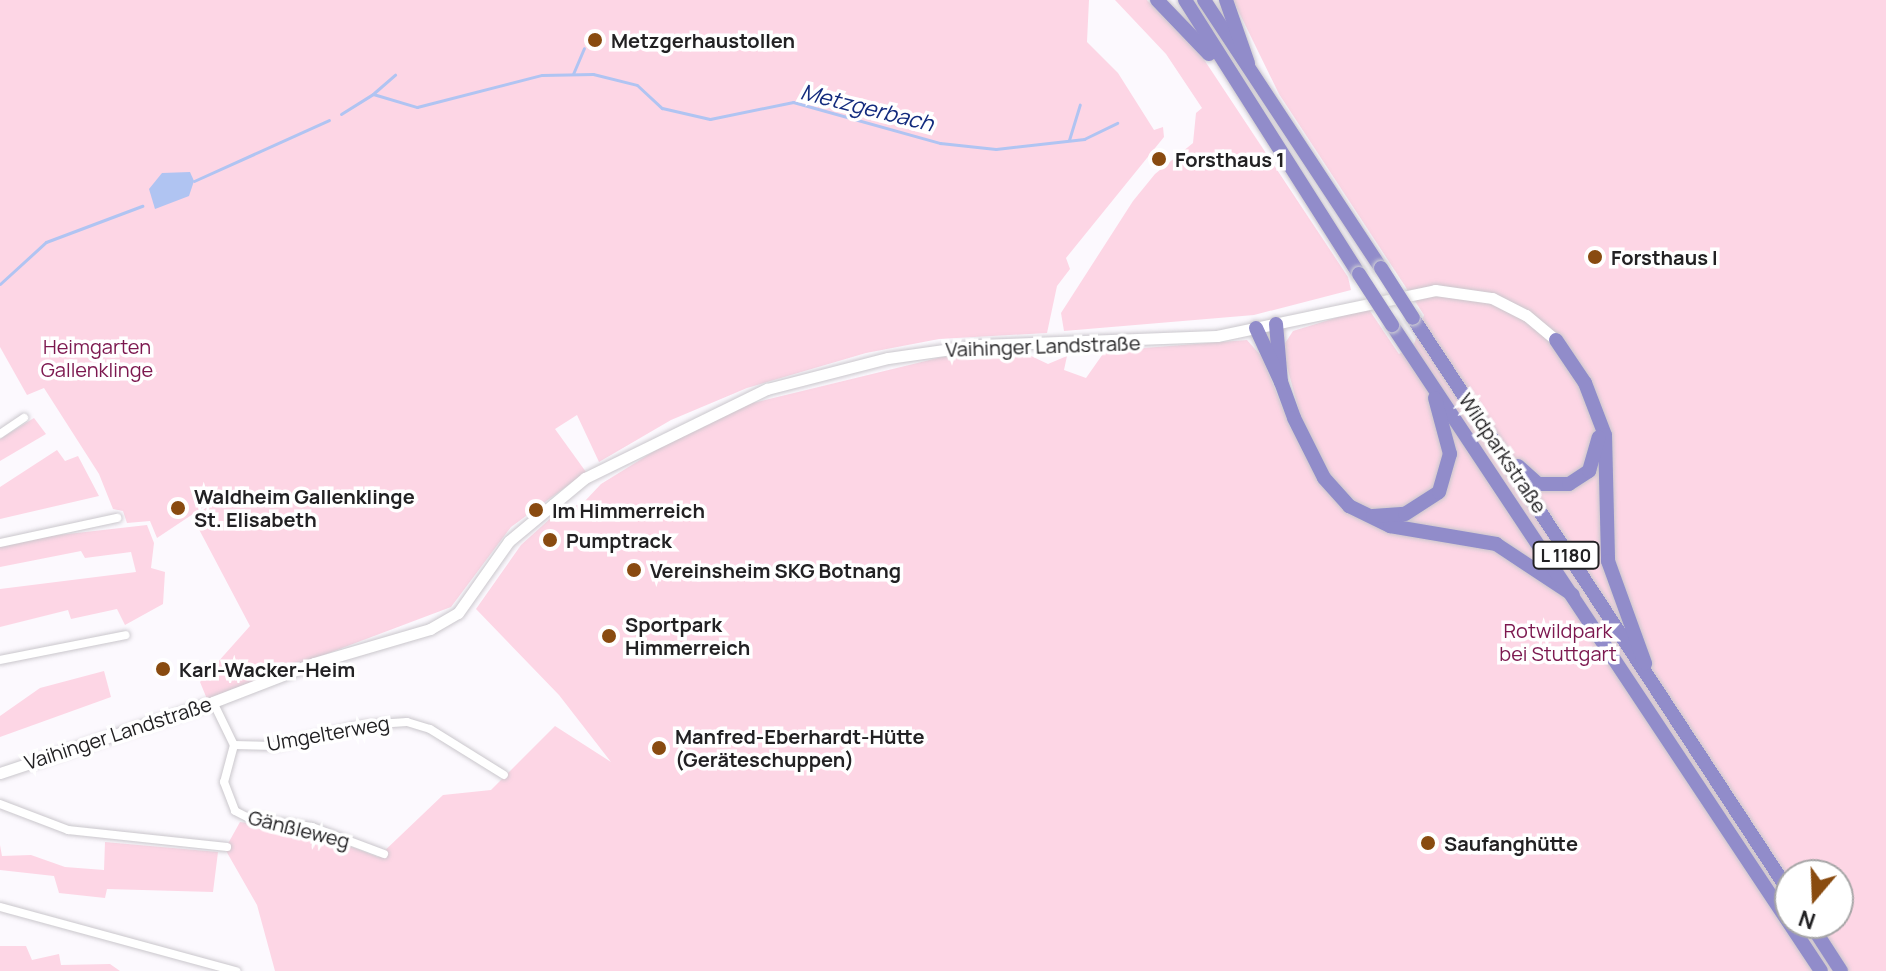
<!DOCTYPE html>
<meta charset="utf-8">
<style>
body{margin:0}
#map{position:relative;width:1886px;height:971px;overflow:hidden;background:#fcf9fe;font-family:Manrope,sans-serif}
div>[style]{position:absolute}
.green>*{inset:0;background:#fdd6e5}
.water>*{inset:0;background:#b0c4f2}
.stream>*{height:3px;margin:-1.5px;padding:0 1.5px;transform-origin:1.5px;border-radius:1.5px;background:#b0c4f2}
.roads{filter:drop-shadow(0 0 2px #cac7cc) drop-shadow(0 0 2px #cac7cc)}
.street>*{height:8px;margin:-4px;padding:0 4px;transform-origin:4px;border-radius:4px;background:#fff}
.secondary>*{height:11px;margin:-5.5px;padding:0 5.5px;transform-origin:5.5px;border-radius:5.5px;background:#fff}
.highway>*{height:14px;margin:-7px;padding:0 7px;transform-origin:7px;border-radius:7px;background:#918cca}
.bridges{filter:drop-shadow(0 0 2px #d7d7d7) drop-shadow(0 0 2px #d7d7d7)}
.highway-bridge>*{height:14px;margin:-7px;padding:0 7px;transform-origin:7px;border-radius:7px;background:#918cca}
.dots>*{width:22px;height:22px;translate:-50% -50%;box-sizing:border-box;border:4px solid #fff;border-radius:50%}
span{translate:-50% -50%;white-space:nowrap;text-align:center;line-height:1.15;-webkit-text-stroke:7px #fff;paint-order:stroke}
.shield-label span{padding:2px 6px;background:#fff;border:2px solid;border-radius:6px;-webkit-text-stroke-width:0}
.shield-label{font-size:18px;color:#222123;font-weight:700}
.poi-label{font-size:20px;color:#222123;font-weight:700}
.left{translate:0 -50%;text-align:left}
.street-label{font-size:20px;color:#222123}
.park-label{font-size:20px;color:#7c184f}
.water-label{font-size:22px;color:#132b7e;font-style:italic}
.north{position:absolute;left:1774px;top:859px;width:80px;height:80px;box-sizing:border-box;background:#fff;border:2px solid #a7a6a7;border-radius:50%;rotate:199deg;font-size:22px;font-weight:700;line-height:32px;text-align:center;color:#222123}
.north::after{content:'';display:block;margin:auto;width:28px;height:36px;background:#894b10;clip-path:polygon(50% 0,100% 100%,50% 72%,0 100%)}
</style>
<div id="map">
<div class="green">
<i style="clip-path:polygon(0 0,1089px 0,1087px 42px,1118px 73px,1154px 130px,1163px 127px,1164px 137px,1066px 258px,1070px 269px,1057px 286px,1047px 333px,939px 339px,866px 353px,747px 388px,671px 420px,599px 462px,577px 415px,555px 429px,586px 472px,511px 527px,451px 607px,207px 699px,200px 682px,250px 626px,193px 518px,226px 492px,157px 538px,150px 521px,127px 523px,123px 511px,113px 509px,99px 474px,44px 388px,27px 395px,0 347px)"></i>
<i style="clip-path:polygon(1115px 0,1147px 0,1203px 58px,1348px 277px,1351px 290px,1254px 315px,1064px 331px,1061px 313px,1133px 201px,1155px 174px,1193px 143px,1196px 113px,1202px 108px,1166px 54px)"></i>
<i style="clip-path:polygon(evenodd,1233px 0,1886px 0,1886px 971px,275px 971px,257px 905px,225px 849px,240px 822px,310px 831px,378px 857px,443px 795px,491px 790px,555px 726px,611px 762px,559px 695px,476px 609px,521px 545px,553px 516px,584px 502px,601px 484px,669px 442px,749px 404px,942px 357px,1029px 355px,1048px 364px,1067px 356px,1064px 370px,1086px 378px,1105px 351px,1247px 340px,1262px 357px,1291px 429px,1302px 422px,1282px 348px,1293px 331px,1368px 308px,1399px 354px,1414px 344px,1424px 315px,1279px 94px,1233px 0,1790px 875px,1838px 875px,1838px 923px,1790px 923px,1790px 875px)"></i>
<i style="clip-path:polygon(34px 418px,46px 434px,0 461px,0 439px)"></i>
<i style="clip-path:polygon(57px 450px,65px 461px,78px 456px,99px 496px,0 519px,0 487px)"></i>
<i style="clip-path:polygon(147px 525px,154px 543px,151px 568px,165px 572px,163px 604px,125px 625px,117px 609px,71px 619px,68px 610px,0 627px,0 589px,136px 572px,131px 552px,85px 558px,81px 551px,0 567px,0 547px,41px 537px)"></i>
<i style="clip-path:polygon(104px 671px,111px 697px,0 737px,0 716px,40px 688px)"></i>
<i style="clip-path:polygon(105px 842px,218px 852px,213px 892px,107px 889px,105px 898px,59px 893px,54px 876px,0 870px,0 845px,2px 856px,31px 855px,65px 867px,104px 870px)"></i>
<i style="clip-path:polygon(0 946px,26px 946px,32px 960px,59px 954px,61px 965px,110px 964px,120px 971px,0 971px)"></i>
</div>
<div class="water">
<i style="clip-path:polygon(190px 172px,194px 181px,189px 196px,155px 209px,149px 189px,162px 173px)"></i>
</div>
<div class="stream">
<i style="left:573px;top:74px;width:28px;rotate:-67deg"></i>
<i style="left:374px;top:93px;width:28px;rotate:-41deg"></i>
<i style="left:341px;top:114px;width:38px;rotate:-32deg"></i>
<i style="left:373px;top:94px;width:46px;rotate:16.5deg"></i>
<i style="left:417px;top:107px;width:129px;rotate:-14.4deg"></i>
<i style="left:542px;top:75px;width:51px;rotate:-1.1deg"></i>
<i style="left:593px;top:74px;width:45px;rotate:14deg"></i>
<i style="left:637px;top:85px;width:34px;rotate:43deg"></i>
<i style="left:662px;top:108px;width:49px;rotate:12.9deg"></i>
<i style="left:710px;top:119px;width:85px;rotate:-11.6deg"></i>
<i style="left:793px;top:102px;width:153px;rotate:15.6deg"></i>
<i style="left:940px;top:143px;width:56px;rotate:6.1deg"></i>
<i style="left:996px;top:149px;width:89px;rotate:-6.5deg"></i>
<i style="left:1084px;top:139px;width:37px;rotate:-26deg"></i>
<i style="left:1069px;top:140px;width:37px;rotate:-73deg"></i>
<i style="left:194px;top:181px;width:148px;rotate:-24.3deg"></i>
<i style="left:0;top:284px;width:62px;rotate:-42.4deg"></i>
<i style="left:46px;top:242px;width:103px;rotate:-20.6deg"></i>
</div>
<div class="roads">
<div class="street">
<i style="left:0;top:434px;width:29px;rotate:-34deg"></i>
<i style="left:0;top:543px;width:120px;rotate:-12.1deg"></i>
<i style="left:0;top:660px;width:128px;rotate:-11.2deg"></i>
<i style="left:213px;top:702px;width:48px;rotate:64deg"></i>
<i style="left:234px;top:745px;width:41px;rotate:1.4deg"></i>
<i style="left:275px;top:746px;width:90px;rotate:-13.4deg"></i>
<i style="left:363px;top:725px;width:44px;rotate:-3.9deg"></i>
<i style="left:407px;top:722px;width:24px;rotate:17deg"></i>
<i style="left:430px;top:729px;width:87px;rotate:31.9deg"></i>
<i style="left:234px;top:745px;width:38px;rotate:105deg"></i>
<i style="left:224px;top:782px;width:31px;rotate:69deg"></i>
<i style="left:235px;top:811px;width:16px;rotate:27deg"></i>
<i style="left:249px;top:818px;width:64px;rotate:8.1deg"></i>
<i style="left:312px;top:827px;width:77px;rotate:20.6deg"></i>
<i style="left:0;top:804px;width:73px;rotate:20.9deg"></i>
<i style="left:68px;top:830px;width:160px;rotate:6.1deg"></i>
<i style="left:0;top:907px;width:245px;rotate:15.2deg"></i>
</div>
<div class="secondary">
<i style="left:0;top:773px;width:225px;rotate:-18.4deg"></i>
<i style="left:213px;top:702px;width:108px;rotate:-21.1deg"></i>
<i style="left:314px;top:663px;width:121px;rotate:-16.3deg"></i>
<i style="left:430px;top:629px;width:32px;rotate:-30deg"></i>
<i style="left:458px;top:613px;width:88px;rotate:-54.7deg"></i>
<i style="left:509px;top:541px;width:99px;rotate:-39.7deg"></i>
<i style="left:585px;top:478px;width:203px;rotate:-26.1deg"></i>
<i style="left:767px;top:389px;width:125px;rotate:-14.4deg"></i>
<i style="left:888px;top:358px;width:92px;rotate:-8.1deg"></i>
<i style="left:979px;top:345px;width:238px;rotate:-2.2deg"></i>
<i style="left:1217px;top:336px;width:223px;rotate:-11.9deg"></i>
<i style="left:1435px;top:290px;width:58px;rotate:8deg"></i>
<i style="left:1492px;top:298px;width:38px;rotate:27deg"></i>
<i style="left:1526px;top:315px;width:39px;rotate:40deg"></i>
</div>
<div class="highway">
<i style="left:1157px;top:0;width:75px;rotate:46.1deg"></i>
<i style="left:1185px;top:0;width:325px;rotate:57.6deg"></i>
<i style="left:1204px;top:0;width:321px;rotate:56.6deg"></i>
<i style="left:1226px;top:0;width:67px;rotate:70.8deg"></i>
<i style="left:1413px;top:318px;width:688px;rotate:56.75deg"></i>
<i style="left:1276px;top:324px;width:58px;rotate:85.1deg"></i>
<i style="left:1281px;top:382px;width:38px;rotate:70deg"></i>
<i style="left:1294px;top:418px;width:67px;rotate:63.4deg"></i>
<i style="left:1324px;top:478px;width:38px;rotate:48deg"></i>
<i style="left:1349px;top:506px;width:46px;rotate:26deg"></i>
<i style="left:1390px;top:526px;width:108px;rotate:9.6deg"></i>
<i style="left:1496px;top:544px;width:92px;rotate:33.5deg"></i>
<i style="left:1392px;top:325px;width:775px;rotate:56.41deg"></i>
<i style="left:1256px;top:328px;width:60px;rotate:65.2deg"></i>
<i style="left:1556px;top:340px;width:52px;rotate:56deg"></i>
<i style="left:1585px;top:383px;width:56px;rotate:69deg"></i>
<i style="left:1605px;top:435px;width:126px;rotate:88.6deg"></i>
<i style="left:1608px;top:561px;width:109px;rotate:70.1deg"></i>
<i style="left:1518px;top:466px;width:27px;rotate:42deg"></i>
<i style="left:1538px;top:484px;width:31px"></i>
<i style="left:1569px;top:484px;width:24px;rotate:-33deg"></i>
<i style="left:1589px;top:471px;width:35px;rotate:-74deg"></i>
<i style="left:1373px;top:516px;width:32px;rotate:-4deg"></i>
<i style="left:1405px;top:514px;width:40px;rotate:-32.9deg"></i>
<i style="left:1439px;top:492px;width:40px;rotate:-74deg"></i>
<i style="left:1450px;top:454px;width:58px;rotate:-105deg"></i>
<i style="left:1810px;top:923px;width:57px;rotate:57.1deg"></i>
</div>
</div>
<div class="bridges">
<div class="highway-bridge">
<i style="left:1381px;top:268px;width:59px;rotate:57.4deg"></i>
<i style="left:1359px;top:274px;width:61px;rotate:57.1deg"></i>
</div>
</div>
<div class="dots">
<i style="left:595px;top:40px;background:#894b10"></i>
<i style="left:1159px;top:159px;background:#894b10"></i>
<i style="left:1595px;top:257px;background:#894b10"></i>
<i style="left:178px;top:508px;background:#894b10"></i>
<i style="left:536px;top:510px;background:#894b10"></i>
<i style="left:550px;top:540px;background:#894b10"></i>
<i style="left:634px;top:570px;background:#894b10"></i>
<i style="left:609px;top:636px;background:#894b10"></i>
<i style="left:163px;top:669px;background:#894b10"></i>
<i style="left:659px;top:748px;background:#894b10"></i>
<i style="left:1428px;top:843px;background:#894b10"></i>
</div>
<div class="shield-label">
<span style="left:1566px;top:555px">L 1180</span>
</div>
<div class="poi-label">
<span class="left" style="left:611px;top:40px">Metzgerhaustollen</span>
<span class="left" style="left:1175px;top:159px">Forsthaus 1</span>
<span class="left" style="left:1611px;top:257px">Forsthaus I</span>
<span class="left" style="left:194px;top:508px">Waldheim Gallenklinge<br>St. Elisabeth</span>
<span class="left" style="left:552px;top:510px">Im Himmerreich</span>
<span class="left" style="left:566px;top:540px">Pumptrack</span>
<span class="left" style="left:650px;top:570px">Vereinsheim SKG Botnang</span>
<span class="left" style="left:625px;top:636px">Sportpark<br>Himmerreich</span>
<span class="left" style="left:179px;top:669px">Karl-Wacker-Heim</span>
<span class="left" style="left:675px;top:748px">Manfred-Eberhardt-Hütte<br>(Geräteschuppen)</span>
<span class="left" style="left:1444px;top:843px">Saufanghütte</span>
</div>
<div class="street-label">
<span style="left:1043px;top:346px;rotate:-2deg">Vaihinger Landstraße</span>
<span style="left:1503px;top:453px;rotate:56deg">Wildparkstraße</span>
<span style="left:118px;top:733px;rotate:-18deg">Vaihinger Landstraße</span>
<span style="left:328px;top:733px;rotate:-10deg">Umgelterweg</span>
<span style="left:299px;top:829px;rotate:14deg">Gänßleweg</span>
</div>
<div class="park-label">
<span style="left:97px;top:358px">Heimgarten<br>Gallenklinge</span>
<span style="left:1558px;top:642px">Rotwildpark<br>bei Stuttgart</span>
</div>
<div class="water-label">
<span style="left:867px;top:108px;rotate:14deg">Metzgerbach</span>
</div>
<div class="north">N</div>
</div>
